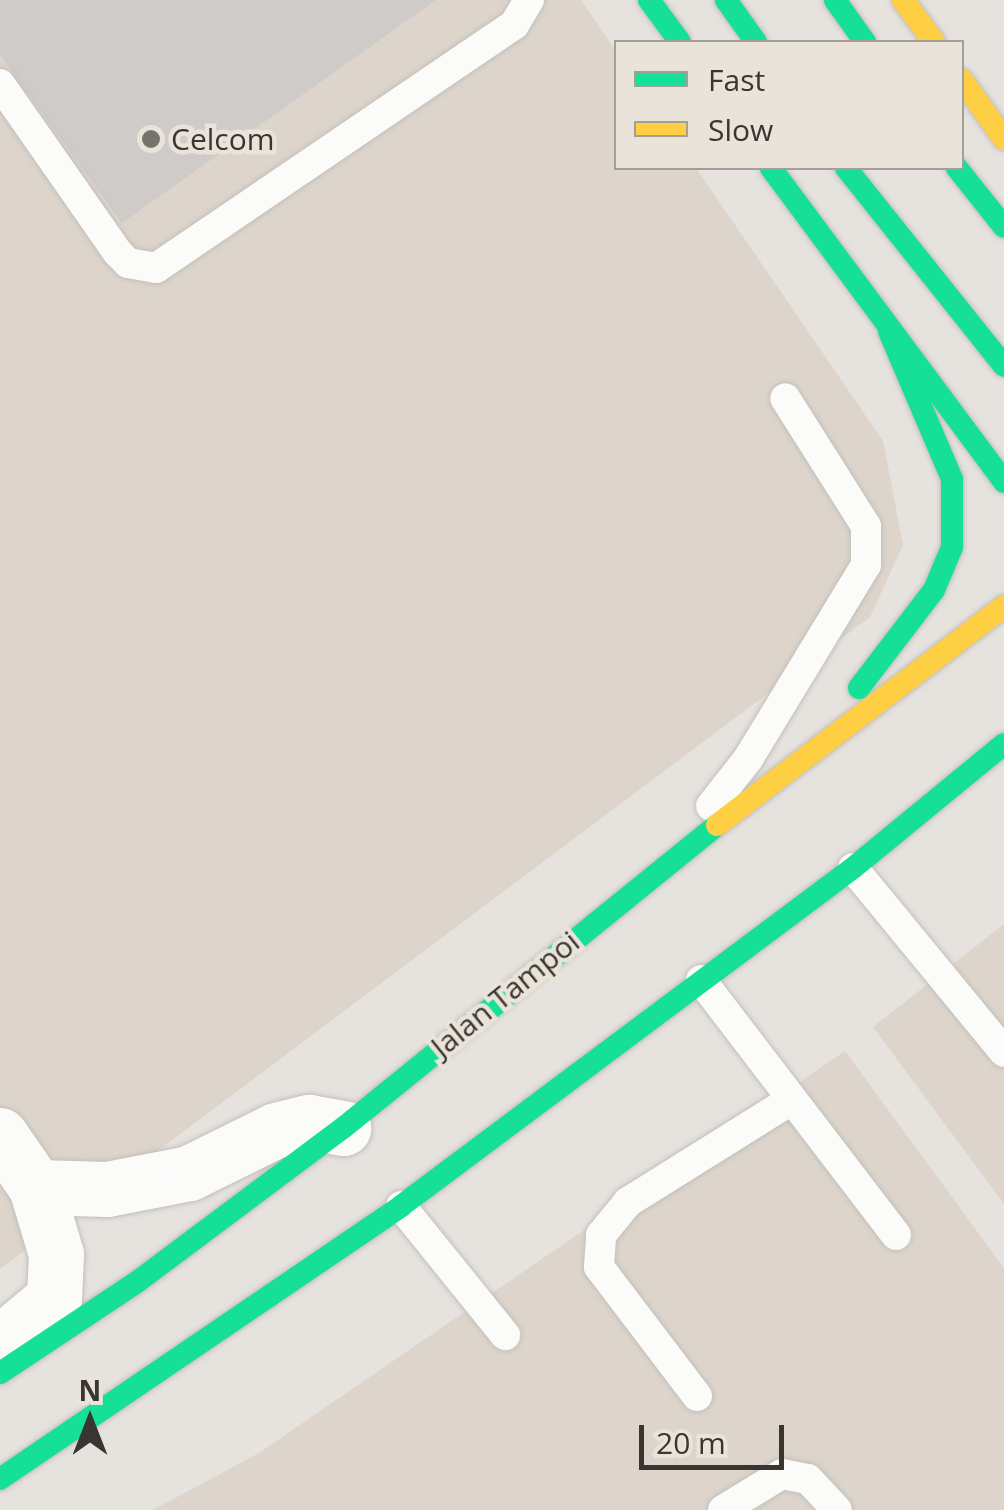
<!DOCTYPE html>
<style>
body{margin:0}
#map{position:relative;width:1004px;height:1510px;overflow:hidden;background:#e6e2dd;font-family:"Open Sans",sans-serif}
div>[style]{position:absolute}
.built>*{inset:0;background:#ddd5cb}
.building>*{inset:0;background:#cfcbc8}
.roads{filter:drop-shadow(0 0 2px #c2bfbb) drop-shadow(0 0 2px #c2bfbb)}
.lane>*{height:30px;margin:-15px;padding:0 15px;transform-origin:15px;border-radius:15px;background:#fbfbfa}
.street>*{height:55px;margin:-27.5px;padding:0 27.5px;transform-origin:27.5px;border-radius:27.5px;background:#fbfbfa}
.fast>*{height:22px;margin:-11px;padding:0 11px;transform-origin:11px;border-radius:11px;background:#16e098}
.slow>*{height:22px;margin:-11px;padding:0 11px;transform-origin:11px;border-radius:11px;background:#ffcf43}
.dots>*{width:28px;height:28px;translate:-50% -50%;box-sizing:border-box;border:5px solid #eae3d9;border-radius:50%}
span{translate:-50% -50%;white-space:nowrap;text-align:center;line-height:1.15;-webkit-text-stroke:9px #eae3d9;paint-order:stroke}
.poi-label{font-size:30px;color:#393632}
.left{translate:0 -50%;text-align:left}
.street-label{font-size:30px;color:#393632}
.legend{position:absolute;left:614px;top:40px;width:350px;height:130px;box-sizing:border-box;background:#eae3d9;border:2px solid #a39e96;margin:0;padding:12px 18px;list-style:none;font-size:30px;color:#393632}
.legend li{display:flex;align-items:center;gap:20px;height:50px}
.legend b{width:50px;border:2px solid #a39e96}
.north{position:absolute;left:40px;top:1370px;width:100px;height:100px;-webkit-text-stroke:8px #eae3d9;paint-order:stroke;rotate:0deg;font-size:28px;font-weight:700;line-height:40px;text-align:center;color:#393632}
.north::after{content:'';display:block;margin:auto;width:35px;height:45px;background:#393632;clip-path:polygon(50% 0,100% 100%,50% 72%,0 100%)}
.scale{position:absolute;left:639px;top:1425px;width:145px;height:45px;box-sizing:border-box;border:5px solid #393632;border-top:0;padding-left:12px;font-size:30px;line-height:35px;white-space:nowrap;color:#393632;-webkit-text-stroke:8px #eae3d9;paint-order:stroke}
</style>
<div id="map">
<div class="built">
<i style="clip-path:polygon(0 0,581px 0,616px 51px,616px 168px,696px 168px,883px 441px,903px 545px,870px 617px,0 1269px)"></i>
<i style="clip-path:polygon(1004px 924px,1004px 1204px,873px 1027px)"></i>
<i style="clip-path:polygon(845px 1051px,1004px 1268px,1004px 1510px,153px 1510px,259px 1453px)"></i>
</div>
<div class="building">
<i style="clip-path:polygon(0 0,436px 0,122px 223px,0 55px)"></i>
</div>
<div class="roads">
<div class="lane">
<i style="left:0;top:84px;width:206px;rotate:55.1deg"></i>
<i style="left:118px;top:253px;width:14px;rotate:45deg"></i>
<i style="left:128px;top:263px;width:28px;rotate:10deg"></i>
<i style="left:156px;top:268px;width:433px;rotate:-34.2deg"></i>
<i style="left:514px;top:25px;width:29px;rotate:-59deg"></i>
<i style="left:711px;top:806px;width:60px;rotate:-51.8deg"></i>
<i style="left:748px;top:759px;width:227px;rotate:-58.7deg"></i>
<i style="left:866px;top:565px;width:39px;rotate:-90deg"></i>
<i style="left:866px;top:526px;width:151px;rotate:-122.3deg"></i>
<i style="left:853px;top:868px;width:238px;rotate:50.6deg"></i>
<i style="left:701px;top:980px;width:321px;rotate:52.6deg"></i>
<i style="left:401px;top:1206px;width:166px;rotate:51.1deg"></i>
<i style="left:697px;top:1396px;width:162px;rotate:-127.2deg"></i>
<i style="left:599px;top:1267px;width:32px;rotate:-86deg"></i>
<i style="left:601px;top:1235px;width:43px;rotate:-50.7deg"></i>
<i style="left:628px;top:1202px;width:192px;rotate:-32deg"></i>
<i style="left:723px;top:1510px;width:69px;rotate:-31.4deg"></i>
<i style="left:782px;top:1474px;width:26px;rotate:11deg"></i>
<i style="left:808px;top:1479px;width:42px;rotate:46.9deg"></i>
</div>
<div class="street">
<i style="left:0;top:1135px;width:63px;rotate:55.3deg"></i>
<i style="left:36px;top:1187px;width:70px;rotate:73.4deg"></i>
<i style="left:56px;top:1254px;width:44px;rotate:92.6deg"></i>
<i style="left:54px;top:1298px;width:70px;rotate:140.2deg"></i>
<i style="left:36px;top:1187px;width:71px;rotate:1.6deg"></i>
<i style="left:107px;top:1189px;width:84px;rotate:-11deg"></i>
<i style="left:189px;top:1173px;width:97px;rotate:-26.3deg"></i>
<i style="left:276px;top:1130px;width:34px;rotate:-14deg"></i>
<i style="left:309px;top:1122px;width:35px;rotate:10deg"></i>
</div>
<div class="fast">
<i style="left:649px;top:0;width:52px;rotate:53.6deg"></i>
<i style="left:726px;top:0;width:52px;rotate:54.5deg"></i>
<i style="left:835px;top:0;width:52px;rotate:54.5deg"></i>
<i style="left:771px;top:168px;width:391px;rotate:53.4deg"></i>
<i style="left:846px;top:168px;width:253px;rotate:51.4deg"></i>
<i style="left:957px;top:168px;width:75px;rotate:51.5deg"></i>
<i style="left:859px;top:688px;width:123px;rotate:-52.6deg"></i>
<i style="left:934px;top:590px;width:47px;rotate:-67.3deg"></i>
<i style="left:952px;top:547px;width:68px;rotate:-90deg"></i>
<i style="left:952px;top:479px;width:161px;rotate:-113.1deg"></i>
<i style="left:0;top:1373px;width:164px;rotate:-33.6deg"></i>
<i style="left:137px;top:1282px;width:257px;rotate:-36.8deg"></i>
<i style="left:343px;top:1128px;width:481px;rotate:-39deg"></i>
<i style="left:0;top:1479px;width:485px;rotate:-34.2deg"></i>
<i style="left:401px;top:1206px;width:564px;rotate:-36.79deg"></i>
<i style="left:853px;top:868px;width:195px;rotate:-39.4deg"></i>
</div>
<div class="slow">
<i style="left:903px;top:0;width:52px;rotate:53.6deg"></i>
<i style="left:962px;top:80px;width:72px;rotate:54.6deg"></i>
<i style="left:717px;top:825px;width:361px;rotate:-37.3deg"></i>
</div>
</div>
<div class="dots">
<i style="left:151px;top:139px;background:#76726e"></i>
</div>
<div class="poi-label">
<span class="left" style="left:171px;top:139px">Celcom</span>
</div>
<div class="street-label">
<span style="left:505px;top:994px;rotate:-39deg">Jalan Tampoi</span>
</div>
<ul class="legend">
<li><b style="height:12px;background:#16e098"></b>Fast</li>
<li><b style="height:12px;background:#ffcf43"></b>Slow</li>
</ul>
<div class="north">N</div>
<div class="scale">20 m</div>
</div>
